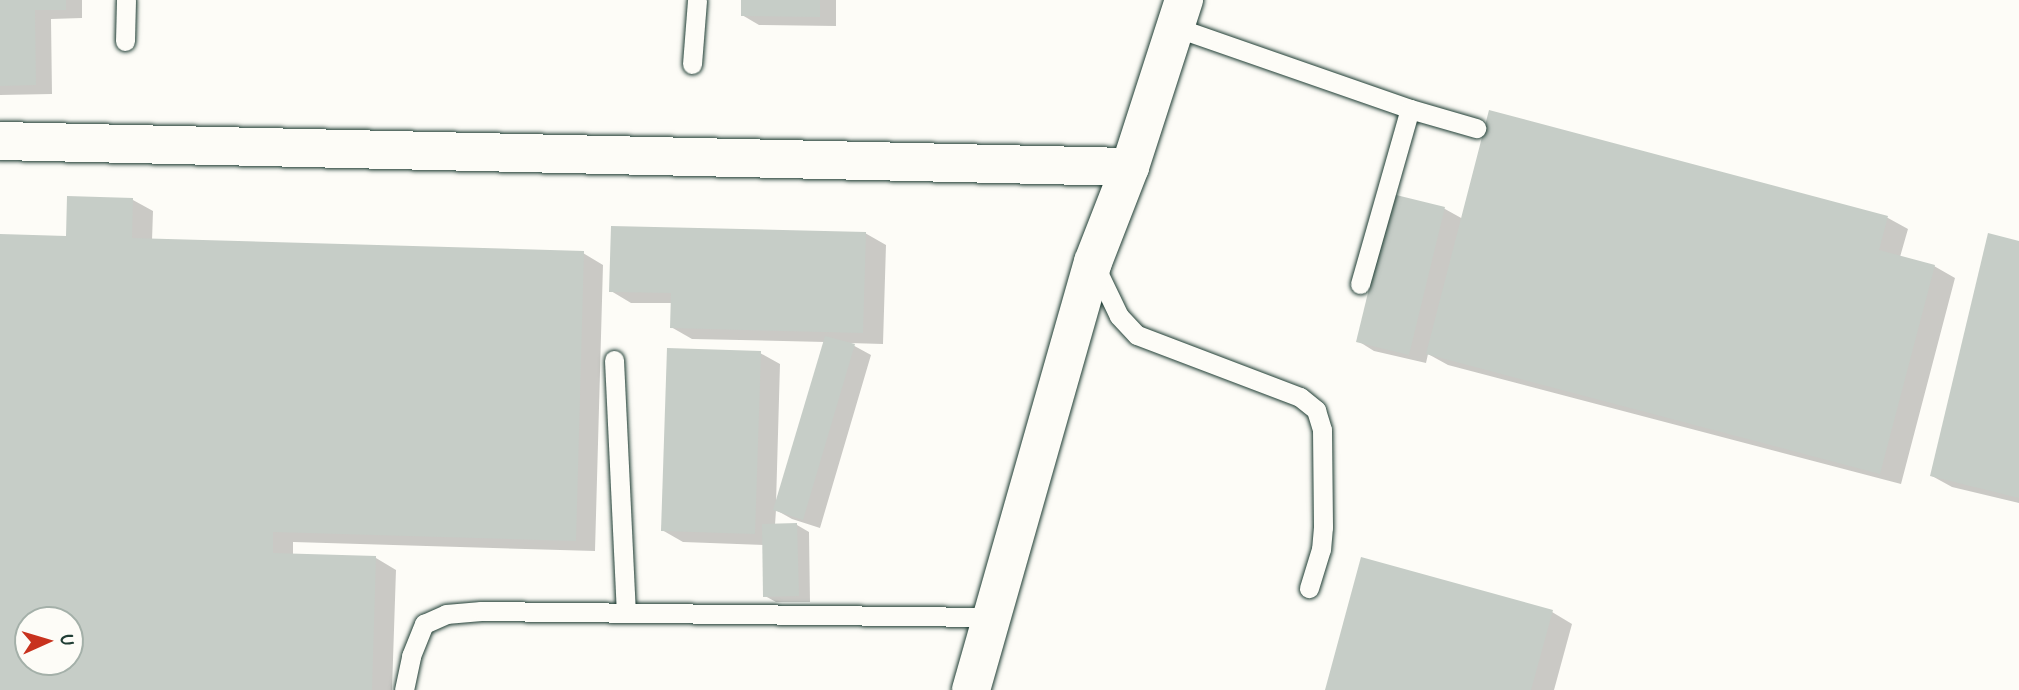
<!DOCTYPE html>
<style>
body{margin:0}
#map{position:relative;width:2019px;height:690px;overflow:hidden;background:#fdfcf7;font-family:"Patrick Hand",sans-serif}
div>[style]{position:absolute}
.shadow>*{inset:0;background:#0003}
.building>*{inset:0;background:#c6cdc7}
.roads{filter:drop-shadow(0 0 2px #1f3d34) drop-shadow(0 0 2px #1f3d34)}
.lane>*{height:19px;margin:-9.5px;padding:0 9.5px;transform-origin:9.5px;border-radius:9.5px;background:#fdfcf7}
.street>*{height:38px;margin:-19px;padding:0 19px;transform-origin:19px;border-radius:19px;background:#fdfcf7}
.secondary>*{height:38px;margin:-19px;padding:0 19px;transform-origin:19px;border-radius:19px;background:#fdfcf7}
span{translate:-50% -50%;white-space:nowrap;text-align:center;line-height:1.15;-webkit-text-stroke:5px #fdfcf7;paint-order:stroke}
.north{position:absolute;left:14px;top:606px;width:70px;height:70px;box-sizing:border-box;background:#fdfcf7;border:2px solid #a4b0a9;border-radius:50%;rotate:86deg;font-size:19px;font-weight:700;line-height:28px;text-align:center;color:#1f3d34}
.north::after{content:'';display:block;margin:auto;width:24px;height:32px;background:#c8321e;clip-path:polygon(50% 0,100% 100%,50% 72%,0 100%)}
</style>
<div id="map">
<div class="shadow">
<i style="clip-path:polygon(0 0,82px 0,82px 18px,51px 19px,52px 94px,0 95px)"></i>
<i style="clip-path:polygon(743px 0,836px 0,836px 26px,759px 25px,742px 15px)"></i>
<i style="clip-path:polygon(1393px 196px,1445px 209px,1463px 219px,1888px 218px,1908px 229px,1900px 257px,1934px 266px,1955px 278px,1901px 484px,1448px 365px,1428px 354px,1426px 363px,1374px 351px,1358px 341px)"></i>
<i style="clip-path:polygon(evenodd,133px 200px,153px 211px,152px 241px,583px 253px,603px 265px,595px 551px,293px 542px,293px 556px,376px 558px,396px 570px,392px 690px,0 690px,0 236px,67px 238px,133px 200px,28px 620px,70px 620px,70px 662px,28px 662px,28px 620px)"></i>
<i style="clip-path:polygon(865px 233px,886px 245px,883px 344px,849px 343px,871px 355px,820px 528px,792px 519px,776px 510px,775px 525px,797px 525px,809px 532px,810px 602px,776px 602px,765px 596px,764px 545px,683px 542px,662px 530px,760px 353px,780px 364px,776px 504px,825px 342px,692px 339px,671px 327px,672px 303px,631px 303px,611px 291px)"></i>
<i style="clip-path:polygon(2019px 243px,2019px 503px,1952px 487px,1932px 476px)"></i>
<i style="clip-path:polygon(1552px 612px,1572px 624px,1554px 690px,1326px 690px)"></i>
</div>
<div class="building">
<i style="clip-path:polygon(0 0,66px 0,66px 10px,35px 10px,36px 85px,0 86px)"></i>
<i style="clip-path:polygon(741px 0,820px 0,820px 17px,741px 16px)"></i>
<i style="clip-path:polygon(1489px 110px,1888px 216px,1879px 250px,1935px 265px,1880px 474px,1426px 354px)"></i>
<i style="clip-path:polygon(1392px 194px,1445px 207px,1409px 355px,1356px 342px)"></i>
<i style="clip-path:polygon(evenodd,67px 196px,133px 198px,132px 238px,584px 251px,576px 541px,273px 532px,273px 553px,376px 556px,372px 690px,0 690px,0 234px,66px 236px,67px 196px,28px 620px,70px 620px,70px 662px,28px 662px,28px 620px)"></i>
<i style="clip-path:polygon(611px 226px,866px 232px,863px 333px,670px 328px,671px 293px,609px 292px)"></i>
<i style="clip-path:polygon(1988px 233px,2019px 241px,2019px 498px,1930px 476px)"></i>
<i style="clip-path:polygon(825px 336px,855px 344px,803px 520px,773px 510px)"></i>
<i style="clip-path:polygon(667px 348px,761px 351px,755px 534px,661px 531px)"></i>
<i style="clip-path:polygon(797px 523px,799px 596px,763px 597px,762px 524px)"></i>
<i style="clip-path:polygon(1361px 557px,1553px 610px,1531px 690px,1325px 690px)"></i>
</div>
<div class="roads">
<div class="lane">
<i style="left:1175px;top:27px;width:249px;rotate:19.2deg"></i>
<i style="left:1410px;top:109px;width:69px;rotate:16.1deg"></i>
<i style="left:125px;top:41px;width:41px;rotate:-88.6deg"></i>
<i style="left:692px;top:64px;width:64px;rotate:-85.5deg"></i>
<i style="left:1095px;top:266px;width:55px;rotate:64.4deg"></i>
<i style="left:1119px;top:316px;width:26px;rotate:47deg"></i>
<i style="left:1137px;top:335px;width:174px;rotate:20.8deg"></i>
<i style="left:1300px;top:397px;width:21px;rotate:39deg"></i>
<i style="left:1316px;top:410px;width:21px;rotate:73deg"></i>
<i style="left:1322px;top:430px;width:97px;rotate:89.4deg"></i>
<i style="left:1323px;top:527px;width:22px;rotate:95deg"></i>
<i style="left:1321px;top:549px;width:41px;rotate:107.1deg"></i>
<i style="left:1360px;top:284px;width:182px;rotate:-74.1deg"></i>
<i style="left:614px;top:360px;width:253px;rotate:87.3deg"></i>
<i style="left:404px;top:690px;width:35px;rotate:-78deg"></i>
<i style="left:411px;top:656px;width:35px;rotate:-68deg"></i>
<i style="left:424px;top:624px;width:24px;rotate:-24deg"></i>
<i style="left:446px;top:614px;width:35px;rotate:-5deg"></i>
<i style="left:481px;top:611px;width:509px;rotate:0.68deg"></i>
</div>
<div class="street">
<i style="left:0;top:141px;width:1130px;rotate:1.32deg"></i>
</div>
<div class="secondary">
<i style="left:971px;top:690px;width:445px;rotate:-74.1deg"></i>
<i style="left:1093px;top:262px;width:102px;rotate:-68.7deg"></i>
<i style="left:1130px;top:167px;width:176px;rotate:-72.1deg"></i>
</div>
</div>
<div class="north">U</div>
</div>
